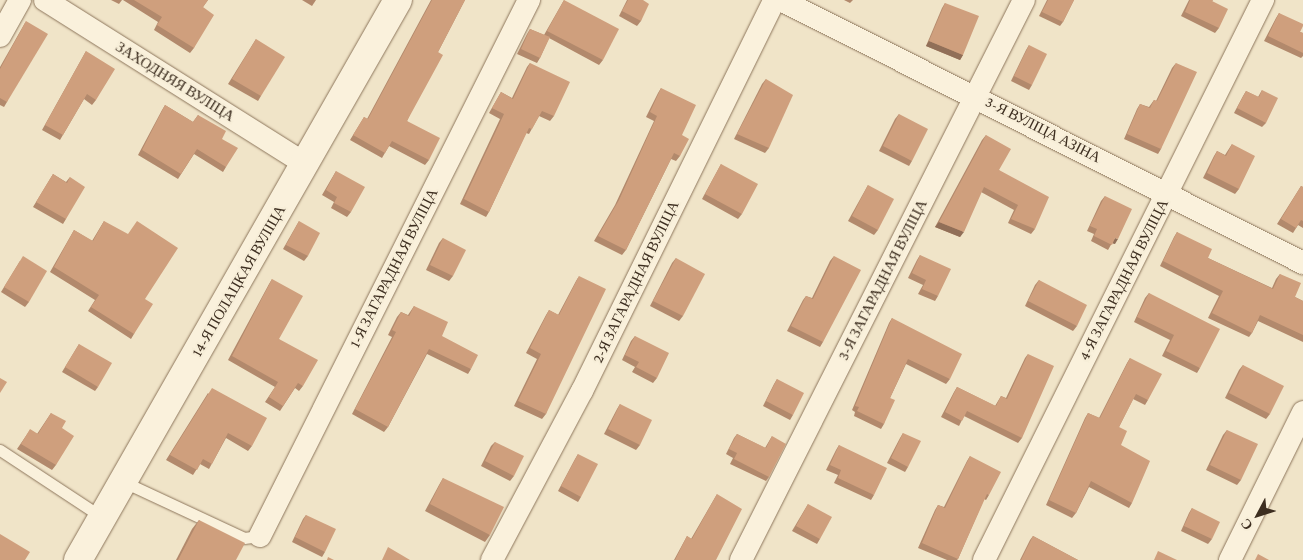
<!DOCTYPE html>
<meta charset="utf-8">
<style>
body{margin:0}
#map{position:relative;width:1303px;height:560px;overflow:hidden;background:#f0e4c8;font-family:"Crimson Pro",serif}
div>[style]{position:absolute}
.roads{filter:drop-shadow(0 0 1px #8d765c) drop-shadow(0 0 1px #8d765c)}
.lane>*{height:11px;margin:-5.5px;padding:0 5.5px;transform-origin:5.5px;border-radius:5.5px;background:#faf1dc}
.street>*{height:22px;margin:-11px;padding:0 11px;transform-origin:11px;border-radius:11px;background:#faf1dc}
.secondary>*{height:28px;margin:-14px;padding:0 14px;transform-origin:14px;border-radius:14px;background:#faf1dc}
.wall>*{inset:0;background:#b2896c}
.shaded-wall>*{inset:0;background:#916f58}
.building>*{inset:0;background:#cf9f7d}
span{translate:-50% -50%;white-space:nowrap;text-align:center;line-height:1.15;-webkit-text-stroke:4px #f7eed8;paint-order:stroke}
.street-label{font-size:15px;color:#3d2e20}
.north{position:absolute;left:1233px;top:490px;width:50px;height:50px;-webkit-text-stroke:4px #f7eed8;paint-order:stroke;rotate:230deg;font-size:14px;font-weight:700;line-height:20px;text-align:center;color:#3d2e20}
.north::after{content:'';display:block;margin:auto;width:18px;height:22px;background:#3d2e20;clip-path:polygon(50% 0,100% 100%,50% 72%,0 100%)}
</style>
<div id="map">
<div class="roads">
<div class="lane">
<i style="left:0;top:450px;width:123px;rotate:33.4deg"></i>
<i style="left:124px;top:482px;width:132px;rotate:25deg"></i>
<i style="left:244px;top:538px;width:16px;rotate:-7deg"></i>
</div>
<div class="street">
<i style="left:45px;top:0;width:307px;rotate:32.2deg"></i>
<i style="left:781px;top:0;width:585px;rotate:26.74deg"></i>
<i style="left:0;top:36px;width:41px;rotate:-60.9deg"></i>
<i style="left:260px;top:536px;width:600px;rotate:-63.35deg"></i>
<i style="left:492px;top:560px;width:191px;rotate:-62deg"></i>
<i style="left:582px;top:391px;width:436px;rotate:-63.8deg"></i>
<i style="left:741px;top:560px;width:627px;rotate:-63.19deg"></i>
<i style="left:984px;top:560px;width:626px;rotate:-63.52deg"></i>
<i style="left:1230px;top:560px;width:165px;rotate:-63.7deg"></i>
</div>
<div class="secondary">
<i style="left:78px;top:560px;width:645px;rotate:-60.26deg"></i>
</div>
</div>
<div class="wall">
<i style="clip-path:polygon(111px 0,122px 0,119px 4px)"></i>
<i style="clip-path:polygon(123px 0,208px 0,203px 7px,194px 48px,190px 53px,154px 30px,158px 22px)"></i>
<i style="clip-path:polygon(302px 0,316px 0,312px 6px)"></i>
<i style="clip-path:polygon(431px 0,465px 0,438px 52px,407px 121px,429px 160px,425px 165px,389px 146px,382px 158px,350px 140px,364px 117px,367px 119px)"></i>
<i style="clip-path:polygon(564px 0,603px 60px,599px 65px,549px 38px,540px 58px,537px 63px,517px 54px,527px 34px,530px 29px,544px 35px)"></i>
<i style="clip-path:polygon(627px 0,643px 0,641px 21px,637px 26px,619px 16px)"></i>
<i style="clip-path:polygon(844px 0,853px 0,850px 3px)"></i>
<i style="clip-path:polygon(1047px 0,1074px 0,1063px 22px,1060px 26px,1039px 16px)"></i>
<i style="clip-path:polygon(1189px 0,1213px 0,1212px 1px,1219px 28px,1215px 33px,1181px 16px)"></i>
<i style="clip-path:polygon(945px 3px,963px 55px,960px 60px,926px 46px,942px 8px)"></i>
<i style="clip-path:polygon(1279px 13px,1300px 32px,1303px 33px,1303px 56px,1301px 58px,1264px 41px,1276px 18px)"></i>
<i style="clip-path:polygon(26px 21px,7px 102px,4px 107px,0 105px,0 67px)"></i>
<i style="clip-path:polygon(256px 39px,261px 96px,258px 101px,228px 84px)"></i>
<i style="clip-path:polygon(1029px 45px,1032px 85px,1029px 90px,1011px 81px,1026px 50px)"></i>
<i style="clip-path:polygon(86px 51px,96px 100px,92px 105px,84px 99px,60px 140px,42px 130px)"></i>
<i style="clip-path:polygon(530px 63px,554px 116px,550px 121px,539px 116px,529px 134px,526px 133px,489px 212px,486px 217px,460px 204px,500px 119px,489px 113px,501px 92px,512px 98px,527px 67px)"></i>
<i style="clip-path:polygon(1176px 63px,1161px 149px,1158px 154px,1124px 139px,1137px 109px,1140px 104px,1149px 107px,1154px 100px,1156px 101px,1172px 68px)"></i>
<i style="clip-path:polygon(766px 79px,769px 148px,765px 153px,734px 139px,762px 84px)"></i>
<i style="clip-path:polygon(661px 88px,682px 135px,680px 156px,676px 161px,671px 159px,626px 250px,622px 255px,594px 241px,615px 205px,654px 121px,646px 117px,658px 93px)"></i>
<i style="clip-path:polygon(1262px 90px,1266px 123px,1262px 127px,1234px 113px,1243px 96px,1246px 91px,1258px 97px)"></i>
<i style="clip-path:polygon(165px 105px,193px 122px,198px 115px,222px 139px,226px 167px,223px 172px,194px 154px,178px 179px,138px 155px,162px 110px)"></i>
<i style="clip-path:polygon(899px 114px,912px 161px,909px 166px,879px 151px,895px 119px)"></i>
<i style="clip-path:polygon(986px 135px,999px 170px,1035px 229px,1031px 234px,1008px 223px,1014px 210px,981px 192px,960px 237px,935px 227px,982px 140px)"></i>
<i style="clip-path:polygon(1232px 144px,1239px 189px,1235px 194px,1203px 178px,1214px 156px,1217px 151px,1225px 155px)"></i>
<i style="clip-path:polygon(721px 164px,742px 214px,738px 219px,702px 199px)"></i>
<i style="clip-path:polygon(336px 171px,351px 212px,347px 217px,331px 208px,334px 202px,322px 195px)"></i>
<i style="clip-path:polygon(53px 174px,66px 182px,70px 177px,66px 219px,63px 224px,33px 207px)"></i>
<i style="clip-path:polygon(868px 185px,878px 230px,874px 235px,848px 221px)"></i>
<i style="clip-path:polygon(1301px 186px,1303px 187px,1303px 228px,1298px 225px,1293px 233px,1277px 224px)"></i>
<i style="clip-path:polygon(1105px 196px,1115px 244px,1112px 243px,1108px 250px,1091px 241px,1094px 234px,1087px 231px,1101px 201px)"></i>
<i style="clip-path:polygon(104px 221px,145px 299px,134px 334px,131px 339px,88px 311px,95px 300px,50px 272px,74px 230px,92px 241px)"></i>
<i style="clip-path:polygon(299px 221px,308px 256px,304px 261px,283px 249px)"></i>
<i style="clip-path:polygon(1177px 232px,1208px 258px,1272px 288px,1276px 279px,1280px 274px,1295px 297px,1303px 301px,1303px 342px,1258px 321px,1252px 333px,1249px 337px,1208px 318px,1219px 296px,1160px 266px,1174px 237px)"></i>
<i style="clip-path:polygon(443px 238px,453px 276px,449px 281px,426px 270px,439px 243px)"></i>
<i style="clip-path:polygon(920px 255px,938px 296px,935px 301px,918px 294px,923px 285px,908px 278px,917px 260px)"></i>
<i style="clip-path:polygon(834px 256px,823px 342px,820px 347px,787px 331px,803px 300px,806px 296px,812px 298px,830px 261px)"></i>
<i style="clip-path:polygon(676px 258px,683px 316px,679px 321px,650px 306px,672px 263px)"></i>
<i style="clip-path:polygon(20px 261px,29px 302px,25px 307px,1px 292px)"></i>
<i style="clip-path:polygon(579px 276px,546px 414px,542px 419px,514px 406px,537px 359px,526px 353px,546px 315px,549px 310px,558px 315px,576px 281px)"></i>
<i style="clip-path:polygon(272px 279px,279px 339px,303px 386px,299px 391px,295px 388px,280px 411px,265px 402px,275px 387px,228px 360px,269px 284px)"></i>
<i style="clip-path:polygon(1039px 280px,1077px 326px,1073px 331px,1025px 306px,1035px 285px)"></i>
<i style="clip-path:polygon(1149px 293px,1200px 368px,1197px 373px,1162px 356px,1170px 340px,1134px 322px,1145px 298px)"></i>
<i style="clip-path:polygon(414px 306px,471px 369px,468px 374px,427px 354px,388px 427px,384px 432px,352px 414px,392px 337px,388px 335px,397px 317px,401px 312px,408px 315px)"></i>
<i style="clip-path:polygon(892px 318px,950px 379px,946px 384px,906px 364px,890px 398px,884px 424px,881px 429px,854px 416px,855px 412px,852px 410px,889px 323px)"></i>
<i style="clip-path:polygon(635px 336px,657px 378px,653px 383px,632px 372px,635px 367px,622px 360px,631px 341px)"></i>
<i style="clip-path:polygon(79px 344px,98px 387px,95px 391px,62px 372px)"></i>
<i style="clip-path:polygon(1028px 354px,1022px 438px,1018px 443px,964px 416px,959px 426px,941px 417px,954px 392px,957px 387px,995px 406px,1001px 396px,1006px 398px,1025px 358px)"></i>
<i style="clip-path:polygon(1130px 358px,1148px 400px,1145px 405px,1133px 399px,1119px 427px,1121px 445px,1132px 503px,1129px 508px,1089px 487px,1076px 513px,1072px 518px,1046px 505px,1085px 418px,1088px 413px,1099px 418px,1127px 363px)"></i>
<i style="clip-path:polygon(1243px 365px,1270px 414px,1266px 419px,1225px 398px,1239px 370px)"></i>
<i style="clip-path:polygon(777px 379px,793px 415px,790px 420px,763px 406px,774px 384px)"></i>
<i style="clip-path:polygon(208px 393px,252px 446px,248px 451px,226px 438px,209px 469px,200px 464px,193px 475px,166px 460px)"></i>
<i style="clip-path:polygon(620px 404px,640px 445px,636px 450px,604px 434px,617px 409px)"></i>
<i style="clip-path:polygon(51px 413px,62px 428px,56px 465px,52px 470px,17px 449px,30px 430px,37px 434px)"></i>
<i style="clip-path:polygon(1227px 430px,1241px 480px,1237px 485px,1206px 470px,1223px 435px)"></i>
<i style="clip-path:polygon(903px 433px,908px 467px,905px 472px,887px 463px,900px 438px)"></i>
<i style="clip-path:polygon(737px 434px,765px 448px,772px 436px,769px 477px,766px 481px,730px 464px,733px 458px,726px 454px,734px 438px)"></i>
<i style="clip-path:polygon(495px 442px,514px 476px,510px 481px,481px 466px,491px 446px)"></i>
<i style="clip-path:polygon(839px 445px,874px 495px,871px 500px,834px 483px,838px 475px,826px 470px,836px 450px)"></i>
<i style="clip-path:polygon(578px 454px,581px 497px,578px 502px,558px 491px,575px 459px)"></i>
<i style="clip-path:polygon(970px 456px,989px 495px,986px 500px,984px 499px,958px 559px,957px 560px,947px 560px,918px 548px,935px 510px,938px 505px,944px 507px,967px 461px)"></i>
<i style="clip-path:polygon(443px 478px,490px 535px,485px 542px,425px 511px,439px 485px)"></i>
<i style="clip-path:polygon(717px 494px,716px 560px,674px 560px,687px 536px,691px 539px)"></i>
<i style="clip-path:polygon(808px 504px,820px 539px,817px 544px,792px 531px)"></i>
<i style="clip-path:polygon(1192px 508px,1212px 539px,1208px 544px,1181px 531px,1189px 513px)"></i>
<i style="clip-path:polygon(306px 515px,325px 552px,322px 557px,292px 542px,303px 519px)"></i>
<i style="clip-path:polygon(199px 520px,236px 560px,176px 560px,192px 529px)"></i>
<i style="clip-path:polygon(1033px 536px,1078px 560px,1020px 560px,1030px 540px)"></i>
</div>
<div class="shaded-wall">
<i style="clip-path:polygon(929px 41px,963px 55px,960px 60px,926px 46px)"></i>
<i style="clip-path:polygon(939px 222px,964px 232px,960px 237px,935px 227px)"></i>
<i style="clip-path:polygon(1115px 238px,1118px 239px,1115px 244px,1112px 243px)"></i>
</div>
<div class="building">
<i style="clip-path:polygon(134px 0,208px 0,203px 7px,214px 15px,194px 48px,157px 25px,162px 17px)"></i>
<i style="clip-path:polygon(432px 0,465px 0,438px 52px,443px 55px,407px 121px,440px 138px,429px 160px,392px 141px,385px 153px,353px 135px,364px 117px,368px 119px)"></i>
<i style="clip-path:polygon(564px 0,619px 29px,603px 60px,547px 31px)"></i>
<i style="clip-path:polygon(628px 0,643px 0,649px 4px,641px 21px,622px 11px)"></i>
<i style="clip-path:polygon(1048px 0,1074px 0,1063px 22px,1042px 12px)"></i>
<i style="clip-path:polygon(1190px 0,1213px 0,1212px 1px,1228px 9px,1219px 28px,1185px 12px)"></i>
<i style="clip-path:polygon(945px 3px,979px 16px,963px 55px,929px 41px)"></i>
<i style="clip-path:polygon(1279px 13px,1303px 24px,1303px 26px,1300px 32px,1303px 33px,1303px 53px,1268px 36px)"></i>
<i style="clip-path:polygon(26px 21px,48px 34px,7px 102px,0 98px,0 69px)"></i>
<i style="clip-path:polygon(530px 29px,550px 37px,540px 58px,521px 49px)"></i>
<i style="clip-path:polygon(256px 39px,285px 57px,261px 96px,232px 79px)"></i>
<i style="clip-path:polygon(1029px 45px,1047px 54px,1032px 85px,1014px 76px)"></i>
<i style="clip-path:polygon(86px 51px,115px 69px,96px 100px,87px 94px,63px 135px,45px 125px)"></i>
<i style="clip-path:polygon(530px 63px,570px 82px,554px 116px,542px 111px,532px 129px,529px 128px,489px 212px,464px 199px,504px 114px,492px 108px,501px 92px,513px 99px)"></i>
<i style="clip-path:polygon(1176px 63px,1197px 72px,1161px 149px,1127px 134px,1140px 104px,1150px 108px,1154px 100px,1157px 101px)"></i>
<i style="clip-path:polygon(766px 79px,793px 95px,769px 148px,737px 134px)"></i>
<i style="clip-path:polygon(661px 88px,696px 105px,682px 135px,689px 139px,680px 156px,674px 153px,626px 250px,598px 236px,619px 200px,657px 116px,650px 112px)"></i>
<i style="clip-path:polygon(1262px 90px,1278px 98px,1266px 123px,1237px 108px,1246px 91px,1259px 97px)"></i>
<i style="clip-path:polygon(165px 105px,193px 122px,198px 115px,226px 131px,222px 139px,238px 148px,226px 167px,197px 149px,181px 174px,142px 150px)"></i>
<i style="clip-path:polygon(899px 114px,928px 129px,912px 161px,883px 146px)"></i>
<i style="clip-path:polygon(986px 135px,1011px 149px,999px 170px,1049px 197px,1035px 229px,1011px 219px,1018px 205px,984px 187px,964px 232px,939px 222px)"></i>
<i style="clip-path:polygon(1232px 144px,1255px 156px,1239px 189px,1207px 173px,1217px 151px,1226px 156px)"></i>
<i style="clip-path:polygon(721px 164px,758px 184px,742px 214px,705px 194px)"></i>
<i style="clip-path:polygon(336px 171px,365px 187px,351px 212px,334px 203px,337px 197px,326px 190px)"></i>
<i style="clip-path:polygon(53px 174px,67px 183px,70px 177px,85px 187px,66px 219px,36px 202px)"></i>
<i style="clip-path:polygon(868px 185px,894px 199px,878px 230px,852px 216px)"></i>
<i style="clip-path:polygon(1301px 186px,1303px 187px,1303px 221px,1301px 220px,1296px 228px,1281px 219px)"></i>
<i style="clip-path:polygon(1105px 196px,1132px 209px,1118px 239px,1115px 238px,1112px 245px,1094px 236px,1097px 229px,1090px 226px)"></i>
<i style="clip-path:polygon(104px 221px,128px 234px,137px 221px,178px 248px,145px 299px,153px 304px,134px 334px,91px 307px,99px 295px,54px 267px,74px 230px,93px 241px)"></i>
<i style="clip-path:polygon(299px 221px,320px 233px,308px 256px,286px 245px)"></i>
<i style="clip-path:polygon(1177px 232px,1212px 249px,1208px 258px,1273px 289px,1280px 274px,1301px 283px,1295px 297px,1303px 301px,1303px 335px,1260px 315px,1252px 333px,1212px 313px,1223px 291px,1163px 261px)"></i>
<i style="clip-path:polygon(443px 238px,466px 250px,453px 276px,430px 265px)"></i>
<i style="clip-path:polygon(920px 255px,951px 269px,938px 296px,922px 289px,926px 280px,912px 273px)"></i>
<i style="clip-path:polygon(23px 256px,47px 271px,29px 302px,4px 287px)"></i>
<i style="clip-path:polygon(834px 256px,861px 270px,823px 342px,791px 326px,806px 296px,813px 299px)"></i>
<i style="clip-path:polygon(676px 258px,705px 274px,683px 316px,653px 301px)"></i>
<i style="clip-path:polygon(579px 276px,606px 289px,546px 414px,518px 401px,541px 354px,530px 348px,549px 310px,559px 315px)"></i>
<i style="clip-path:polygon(272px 279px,303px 296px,279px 339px,318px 360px,303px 386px,298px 383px,283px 406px,269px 397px,278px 382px,232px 356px)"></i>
<i style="clip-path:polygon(1039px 280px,1087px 305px,1077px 326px,1028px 301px)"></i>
<i style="clip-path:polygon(1149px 293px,1220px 329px,1200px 368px,1166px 351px,1174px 335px,1137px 317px)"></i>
<i style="clip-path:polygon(414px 306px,448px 322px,442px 336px,478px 355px,471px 369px,429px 349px,388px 427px,355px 409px,396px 332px,392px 330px,401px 312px,409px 316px)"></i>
<i style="clip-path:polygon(892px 318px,962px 354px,950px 379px,908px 359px,890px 398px,895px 400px,884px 424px,857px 411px,859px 407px,855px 406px)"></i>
<i style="clip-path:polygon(635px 336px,669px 353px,657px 378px,636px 367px,639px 362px,625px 355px)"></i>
<i style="clip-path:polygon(79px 344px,112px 363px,98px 387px,65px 367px)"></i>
<i style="clip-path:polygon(1028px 354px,1054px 366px,1022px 438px,967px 411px,962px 421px,945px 412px,957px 387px,996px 406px,1001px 396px,1007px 399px)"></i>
<i style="clip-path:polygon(1130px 358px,1162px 374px,1148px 400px,1136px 394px,1119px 427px,1127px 431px,1121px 445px,1150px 461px,1132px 503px,1091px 481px,1076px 513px,1049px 500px,1088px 413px,1100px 418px)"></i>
<i style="clip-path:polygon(1243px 365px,1284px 386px,1270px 414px,1229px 393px)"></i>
<i style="clip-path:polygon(0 378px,7px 382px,0 393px)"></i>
<i style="clip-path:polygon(777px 379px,804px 393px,793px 415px,766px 401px)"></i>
<i style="clip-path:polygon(212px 388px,267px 418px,252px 446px,228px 433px,212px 464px,203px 459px,197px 470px,170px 455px)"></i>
<i style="clip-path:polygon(620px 404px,652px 420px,640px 445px,608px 429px)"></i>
<i style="clip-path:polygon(51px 413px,66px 421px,62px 428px,74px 436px,56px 465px,21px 444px,30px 429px,38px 434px)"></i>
<i style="clip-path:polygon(1227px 430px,1258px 444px,1241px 480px,1210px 465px)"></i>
<i style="clip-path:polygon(903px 433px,921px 441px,908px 467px,891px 458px)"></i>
<i style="clip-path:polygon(737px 434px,766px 448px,772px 436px,786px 444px,769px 477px,734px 459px,737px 453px,729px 449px)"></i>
<i style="clip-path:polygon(495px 442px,524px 456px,514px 476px,485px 461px)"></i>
<i style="clip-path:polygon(839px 445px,887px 468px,874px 495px,838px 478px,841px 470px,830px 465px)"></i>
<i style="clip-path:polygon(578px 454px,598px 464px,581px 497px,561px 486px)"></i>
<i style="clip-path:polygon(970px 456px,1001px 472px,989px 495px,987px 494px,958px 559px,922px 543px,938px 505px,945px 508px)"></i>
<i style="clip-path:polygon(443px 478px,504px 507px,490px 535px,430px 504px)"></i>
<i style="clip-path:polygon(717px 494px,742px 509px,716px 560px,675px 560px,687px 536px,692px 539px)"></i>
<i style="clip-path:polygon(808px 504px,832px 517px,820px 539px,796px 526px)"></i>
<i style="clip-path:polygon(1192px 508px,1220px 522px,1212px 539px,1184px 526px)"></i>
<i style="clip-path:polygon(306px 515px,336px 529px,325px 552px,295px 537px)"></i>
<i style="clip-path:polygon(199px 520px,245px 543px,236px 560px,178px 560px)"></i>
<i style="clip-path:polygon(0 534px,30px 552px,25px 560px,0 560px)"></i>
<i style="clip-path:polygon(1033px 536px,1078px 560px,1021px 560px)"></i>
<i style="clip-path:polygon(388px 547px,410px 560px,382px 560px)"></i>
<i style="clip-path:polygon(1158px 551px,1177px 560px,1154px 560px)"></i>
<i style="clip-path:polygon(1258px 554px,1269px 560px,1255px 560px)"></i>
<i style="clip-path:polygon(328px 557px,334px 560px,327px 560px)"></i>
</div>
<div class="street-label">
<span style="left:175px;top:82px;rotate:32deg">ЗАХОДНЯЯ ВУЛІЦА</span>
<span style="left:1043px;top:130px;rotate:27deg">3-Я ВУЛІЦА АЗІНА</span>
<span style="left:394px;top:268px;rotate:-63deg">1-Я ЗАГАРАДНАЯ ВУЛІЦА</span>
<span style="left:883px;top:280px;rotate:-63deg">3-Я ЗАГАРАДНАЯ ВУЛІЦА</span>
<span style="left:1124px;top:280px;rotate:-63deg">4-Я ЗАГАРАДНАЯ ВУЛІЦА</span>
<span style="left:239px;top:281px;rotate:-60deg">14-Я ПОЛАЦКАЯ ВУЛІЦА</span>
<span style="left:636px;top:282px;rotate:-64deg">2-Я ЗАГАРАДНАЯ ВУЛІЦА</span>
</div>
<div class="north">С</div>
</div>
